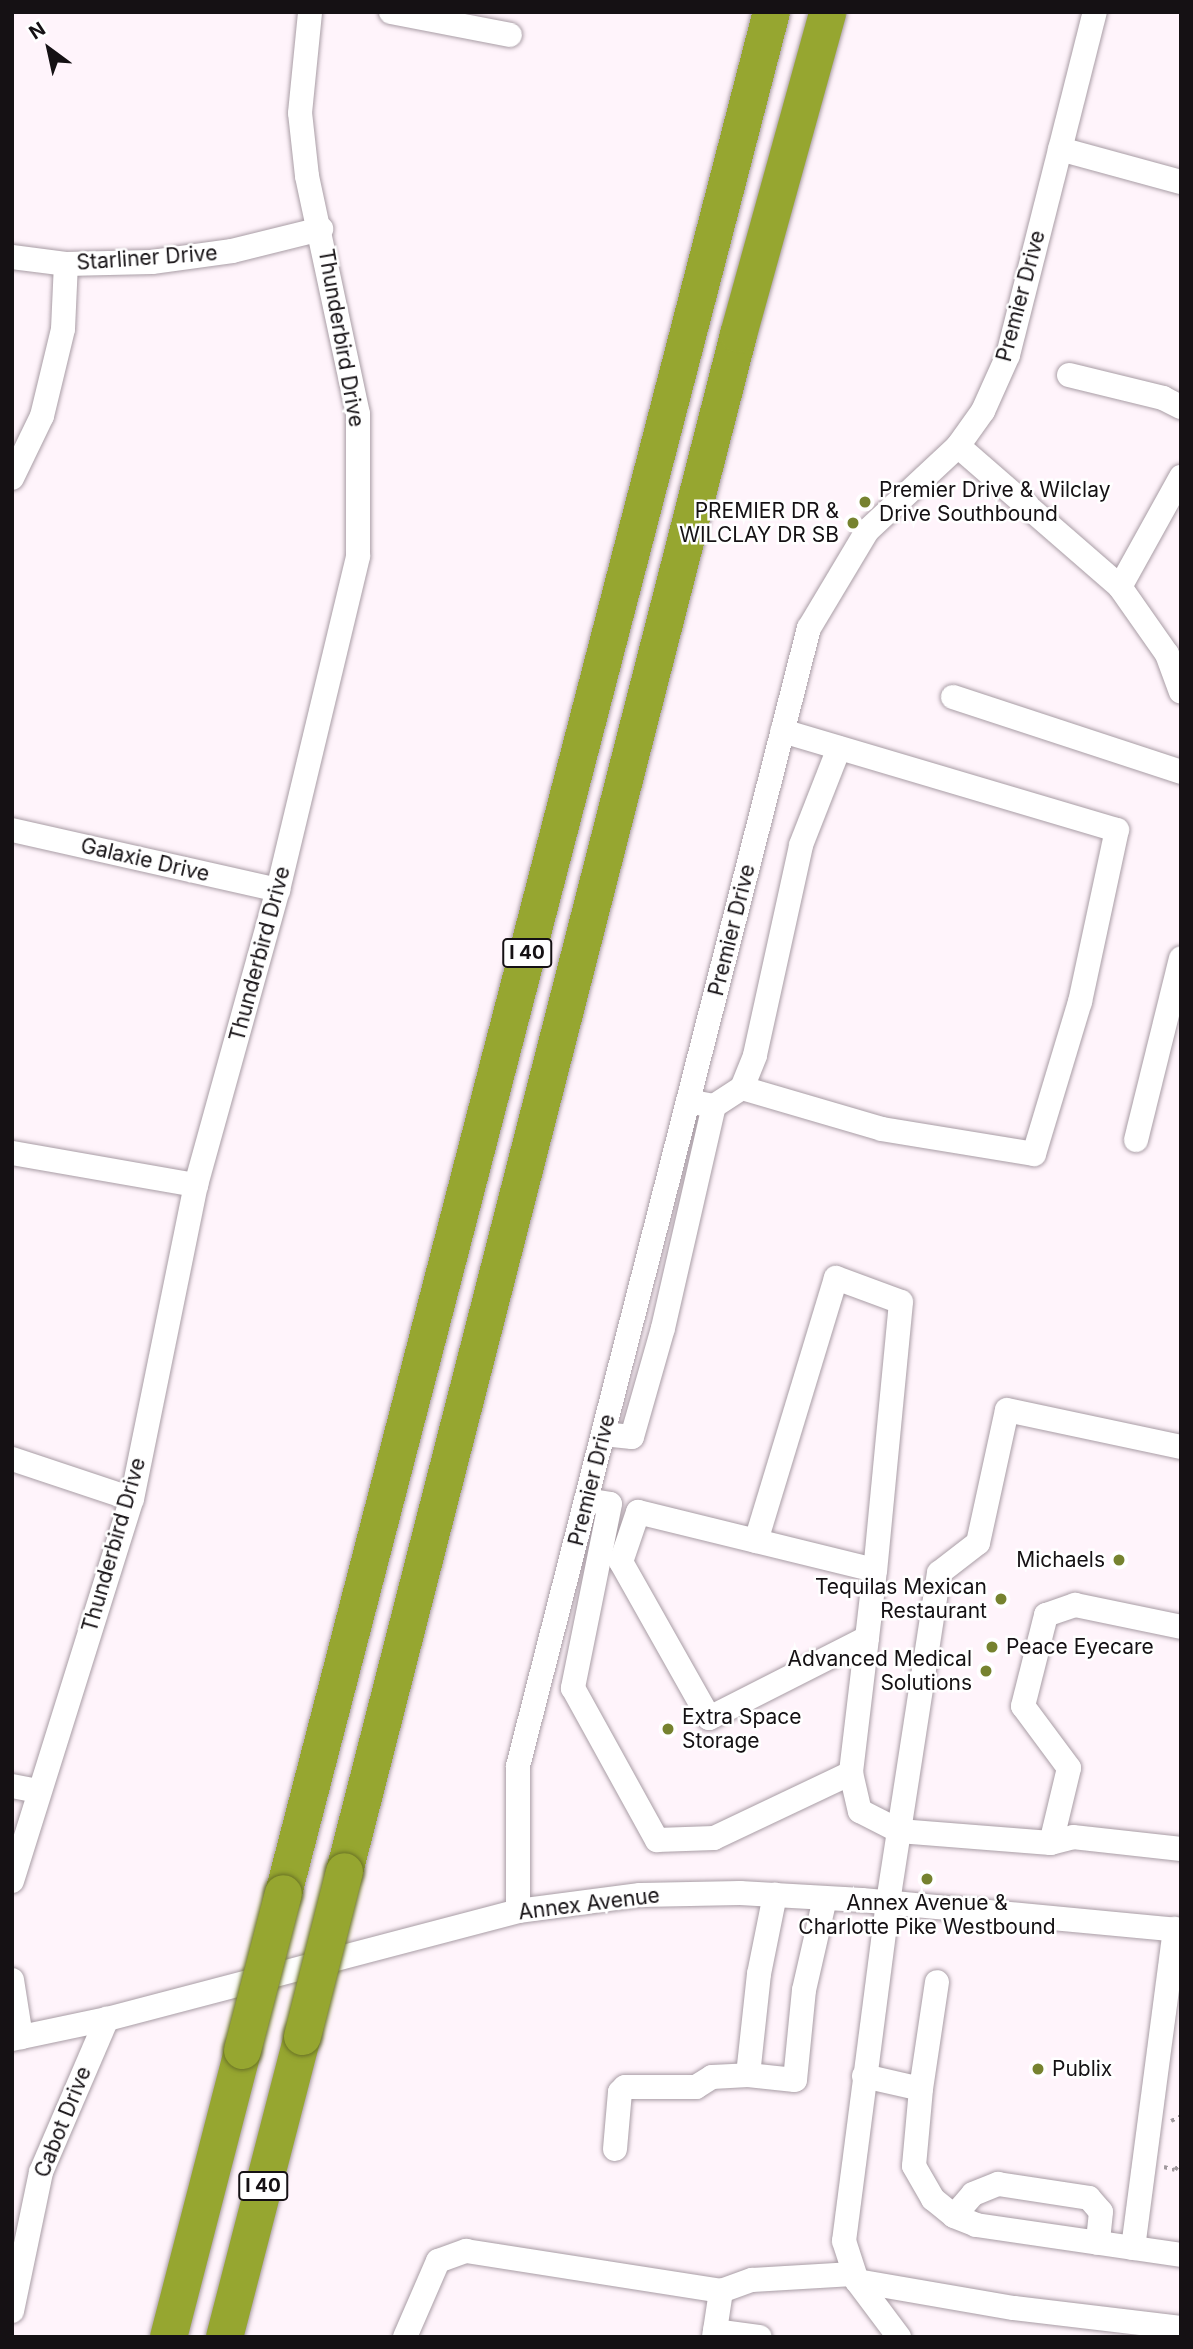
<!DOCTYPE html>
<style>
body{margin:0}
#map{position:relative;width:1193px;height:2349px;overflow:hidden;background:#fff4fb;font-family:Inter,sans-serif}
div>[style]{position:absolute}
.path>*{height:3.5px;margin-top:-1.75px;transform-origin:0;background:repeating-linear-gradient(90deg,#a1999e 0 3.5px,transparent 0 8.5px)}
.roads{filter:drop-shadow(0 0 2px #a99da5) drop-shadow(0 0 2px #a99da5)}
.minor>*{height:24px;margin:-12px;padding:0 12px;transform-origin:12px;border-radius:12px;background:#fff}
.highway>*{height:37px;margin:-18.5px;padding:0 18.5px;transform-origin:18.5px;border-radius:18.5px;background:#96a630}
.bridges{filter:drop-shadow(0 0 2px #697226) drop-shadow(0 0 2px #697226)}
.highway-bridge>*{height:37px;margin:-18.5px;padding:0 18.5px;transform-origin:18.5px;border-radius:18.5px;background:#96a630}
.dots>*{width:19px;height:19px;translate:-50% -50%;box-sizing:border-box;border:4px solid #fff;border-radius:50%}
span{translate:-50% -50%;white-space:nowrap;text-align:center;line-height:1.15;-webkit-text-stroke:5px #fff;paint-order:stroke}
.shield-label span{padding:2px 5px;background:#fff;border:2px solid;border-radius:5px;-webkit-text-stroke-width:0}
.shield-label{font-size:19px;color:#151114;font-weight:700}
.street-label{font-size:21px;color:#151114}
.poi-label{font-size:21px;color:#151114}
.left{translate:0 -50%;text-align:left}
.right{translate:-100% -50%;text-align:right}
.frame{position:absolute;inset:0;border:14px solid #151114;pointer-events:none}
.north{position:absolute;left:14px;top:14px;width:70px;height:70px;-webkit-text-stroke:5px #fff;paint-order:stroke;rotate:327deg;font-size:19px;font-weight:700;line-height:28px;text-align:center;color:#151114}
.north::after{content:'';display:block;margin:auto;width:24px;height:32px;background:#151114;clip-path:polygon(50% 0,100% 100%,50% 72%,0 100%)}
</style>
<div id="map">
<div class="path">
<i style="left:1171px;top:2121px;width:11px;rotate:-27deg"></i>
<i style="left:1164px;top:2167px;width:11px;rotate:15deg"></i>
<i style="left:1175px;top:2170px;width:10px;rotate:-53deg"></i>
</div>
<div class="roads">
<div class="minor">
<i style="left:391px;top:12px;width:121px;rotate:10.9deg"></i>
<i style="left:1060px;top:149px;width:125px;rotate:15.3deg"></i>
<i style="left:12px;top:257px;width:54px;rotate:7.4deg"></i>
<i style="left:66px;top:264px;width:86px;rotate:-1.3deg"></i>
<i style="left:152px;top:262px;width:81px;rotate:-7.8deg"></i>
<i style="left:232px;top:251px;width:92px;rotate:-13.9deg"></i>
<i style="left:1069px;top:375px;width:97px;rotate:13.7deg"></i>
<i style="left:1163px;top:398px;width:20px;rotate:27deg"></i>
<i style="left:958px;top:446px;width:215px;rotate:41deg"></i>
<i style="left:1120px;top:587px;width:82px;rotate:55deg"></i>
<i style="left:1167px;top:654px;width:40px;rotate:69.8deg"></i>
<i style="left:12px;top:478px;width:69px;rotate:-64.2deg"></i>
<i style="left:42px;top:416px;width:89px;rotate:-76.4deg"></i>
<i style="left:63px;top:329px;width:65px;rotate:-87.4deg"></i>
<i style="left:1120px;top:587px;width:126px;rotate:-61deg"></i>
<i style="left:953px;top:697px;width:240px;rotate:18.2deg"></i>
<i style="left:12px;top:830px;width:273px;rotate:12.7deg"></i>
<i style="left:742px;top:1088px;width:35px;rotate:-68deg"></i>
<i style="left:755px;top:1055px;width:215px;rotate:-77.6deg"></i>
<i style="left:801px;top:845px;width:104px;rotate:-68.6deg"></i>
<i style="left:688px;top:1101px;width:26px;rotate:11deg"></i>
<i style="left:714px;top:1106px;width:33px;rotate:-33deg"></i>
<i style="left:742px;top:1088px;width:146px;rotate:16.3deg"></i>
<i style="left:882px;top:1129px;width:154px;rotate:9.3deg"></i>
<i style="left:1034px;top:1154px;width:159px;rotate:-73.2deg"></i>
<i style="left:1080px;top:1002px;width:176px;rotate:-77.9deg"></i>
<i style="left:1117px;top:830px;width:349px;rotate:-163.5deg"></i>
<i style="left:1136px;top:1140px;width:187px;rotate:-76.1deg"></i>
<i style="left:12px;top:1153px;width:187px;rotate:9.9deg"></i>
<i style="left:603px;top:1434px;width:29px;rotate:6deg"></i>
<i style="left:632px;top:1437px;width:113px;rotate:-74.1deg"></i>
<i style="left:663px;top:1328px;width:228px;rotate:-77.1deg"></i>
<i style="left:12px;top:1459px;width:126px;rotate:18.4deg"></i>
<i style="left:586px;top:1500px;width:24px;rotate:9deg"></i>
<i style="left:610px;top:1504px;width:188px;rotate:101.4deg"></i>
<i style="left:573px;top:1688px;width:174px;rotate:61.1deg"></i>
<i style="left:657px;top:1840px;width:57px;rotate:-2deg"></i>
<i style="left:714px;top:1838px;width:152px;rotate:-25.4deg"></i>
<i style="left:756px;top:1541px;width:275px;rotate:-73.1deg"></i>
<i style="left:836px;top:1278px;width:69px;rotate:20.3deg"></i>
<i style="left:901px;top:1302px;width:269px;rotate:95.5deg"></i>
<i style="left:867px;top:1638px;width:177px;rotate:153.1deg"></i>
<i style="left:709px;top:1718px;width:179px;rotate:-119.4deg"></i>
<i style="left:621px;top:1562px;width:53px;rotate:-71.2deg"></i>
<i style="left:638px;top:1512px;width:244px;rotate:13.8deg"></i>
<i style="left:875px;top:1570px;width:68px;rotate:96.7deg"></i>
<i style="left:867px;top:1638px;width:136px;rotate:96.8deg"></i>
<i style="left:851px;top:1773px;width:39px;rotate:77deg"></i>
<i style="left:860px;top:1811px;width:44px;rotate:27.1deg"></i>
<i style="left:899px;top:1831px;width:152px;rotate:4.5deg"></i>
<i style="left:1051px;top:1843px;width:23px;rotate:-15deg"></i>
<i style="left:1073px;top:1837px;width:109px;rotate:6.3deg"></i>
<i style="left:12px;top:1786px;width:25px;rotate:11deg"></i>
<i style="left:1051px;top:1843px;width:77px;rotate:-76.5deg"></i>
<i style="left:1069px;top:1768px;width:77px;rotate:-126.6deg"></i>
<i style="left:1023px;top:1706px;width:94px;rotate:-75.8deg"></i>
<i style="left:1046px;top:1615px;width:31px;rotate:-19deg"></i>
<i style="left:1075px;top:1605px;width:108px;rotate:11.7deg"></i>
<i style="left:12px;top:1881px;width:400px;rotate:-72.6deg"></i>
<i style="left:132px;top:1499px;width:320px;rotate:-78.5deg"></i>
<i style="left:196px;top:1185px;width:306px;rotate:-74.5deg"></i>
<i style="left:278px;top:890px;width:343px;rotate:-76.5deg"></i>
<i style="left:358px;top:556px;width:142px;rotate:-90deg"></i>
<i style="left:358px;top:414px;width:243px;rotate:-102.1deg"></i>
<i style="left:307px;top:176px;width:63px;rotate:-96.3deg"></i>
<i style="left:300px;top:113px;width:101px;rotate:-84.3deg"></i>
<i style="left:518px;top:1911px;width:145px;rotate:-90deg"></i>
<i style="left:518px;top:1766px;width:1175px;rotate:-75.66deg"></i>
<i style="left:809px;top:628px;width:113px;rotate:-59.1deg"></i>
<i style="left:867px;top:531px;width:125px;rotate:-43deg"></i>
<i style="left:958px;top:446px;width:43px;rotate:-54.5deg"></i>
<i style="left:983px;top:411px;width:61px;rotate:-65.9deg"></i>
<i style="left:1008px;top:355px;width:354px;rotate:-75.8deg"></i>
<i style="left:12px;top:1980px;width:58px;rotate:81deg"></i>
<i style="left:12px;top:2039px;width:97px;rotate:-11.9deg"></i>
<i style="left:107px;top:2019px;width:425px;rotate:-14.7deg"></i>
<i style="left:518px;top:1911px;width:123px;rotate:-7.5deg"></i>
<i style="left:640px;top:1895px;width:100px;rotate:-1.1deg"></i>
<i style="left:740px;top:1893px;width:122px;rotate:3.3deg"></i>
<i style="left:862px;top:1900px;width:320px;rotate:5.4deg"></i>
<i style="left:748px;top:2075px;width:102px;rotate:-83.8deg"></i>
<i style="left:759px;top:1974px;width:81px;rotate:-78.6deg"></i>
<i style="left:864px;top:2076px;width:58px;rotate:12.8deg"></i>
<i style="left:921px;top:2089px;width:77px;rotate:95.2deg"></i>
<i style="left:914px;top:2166px;width:38px;rotate:60deg"></i>
<i style="left:933px;top:2199px;width:27px;rotate:39deg"></i>
<i style="left:954px;top:2216px;width:24px;rotate:22deg"></i>
<i style="left:976px;top:2225px;width:207px;rotate:8.3deg"></i>
<i style="left:921px;top:2089px;width:108px;rotate:-81.5deg"></i>
<i style="left:615px;top:2149px;width:57px;rotate:-85deg"></i>
<i style="left:620px;top:2092px;width:7px;rotate:-45deg"></i>
<i style="left:625px;top:2087px;width:71px"></i>
<i style="left:696px;top:2087px;width:19px;rotate:-32deg"></i>
<i style="left:712px;top:2077px;width:36px;rotate:-3deg"></i>
<i style="left:748px;top:2075px;width:47px;rotate:6.1deg"></i>
<i style="left:795px;top:2080px;width:90px;rotate:-84.3deg"></i>
<i style="left:804px;top:1990px;width:94px;rotate:-77.1deg"></i>
<i style="left:954px;top:2216px;width:29px;rotate:-49deg"></i>
<i style="left:973px;top:2194px;width:27px;rotate:-22deg"></i>
<i style="left:998px;top:2184px;width:92px;rotate:8.7deg"></i>
<i style="left:1089px;top:2198px;width:18px;rotate:49deg"></i>
<i style="left:1101px;top:2212px;width:31px;rotate:96deg"></i>
<i style="left:1133px;top:2248px;width:322px;rotate:-82.5deg"></i>
<i style="left:857px;top:2281px;width:159px;rotate:9.8deg"></i>
<i style="left:1014px;top:2308px;width:168px;rotate:6.8deg"></i>
<i style="left:12px;top:2311px;width:142px;rotate:-78.2deg"></i>
<i style="left:41px;top:2172px;width:167px;rotate:-66.7deg"></i>
<i style="left:715px;top:2331px;width:45px;rotate:7.6deg"></i>
<i style="left:405px;top:2337px;width:83px;rotate:-66.5deg"></i>
<i style="left:438px;top:2261px;width:30px;rotate:-20deg"></i>
<i style="left:466px;top:2251px;width:258px;rotate:8.9deg"></i>
<i style="left:721px;top:2291px;width:33px;rotate:-20deg"></i>
<i style="left:752px;top:2280px;width:101px;rotate:-3.4deg"></i>
<i style="left:714px;top:2337px;width:47px;rotate:-81.3deg"></i>
<i style="left:899px;top:2337px;width:70px;rotate:-126.9deg"></i>
<i style="left:857px;top:2281px;width:42px;rotate:-108deg"></i>
<i style="left:844px;top:2241px;width:342px;rotate:-82.6deg"></i>
<i style="left:888px;top:1902px;width:333px;rotate:-81.2deg"></i>
<i style="left:939px;top:1573px;width:49px;rotate:-37.6deg"></i>
<i style="left:978px;top:1543px;width:136px;rotate:-77.7deg"></i>
<i style="left:1007px;top:1410px;width:178px;rotate:12deg"></i>
</div>
<div class="highway">
<i style="left:344px;top:1871px;width:1587px;rotate:-75.62deg"></i>
<i style="left:738px;top:334px;width:334px;rotate:-74.5deg"></i>
<i style="left:283px;top:1893px;width:1943px;rotate:-75.46deg"></i>
<i style="left:168px;top:2337px;width:296px;rotate:-75.5deg"></i>
<i style="left:224px;top:2337px;width:311px;rotate:-75.5deg"></i>
</div>
</div>
<div class="bridges">
<div class="highway-bridge">
<i style="left:302px;top:2036px;width:170px;rotate:-75.7deg"></i>
<i style="left:242px;top:2050px;width:162px;rotate:-75.4deg"></i>
</div>
</div>
<div class="dots">
<i style="left:865px;top:502px;background:#76822f"></i>
<i style="left:853px;top:523px;background:#76822f"></i>
<i style="left:1119px;top:1560px;background:#76822f"></i>
<i style="left:1001px;top:1599px;background:#76822f"></i>
<i style="left:992px;top:1647px;background:#76822f"></i>
<i style="left:986px;top:1671px;background:#76822f"></i>
<i style="left:668px;top:1729px;background:#76822f"></i>
<i style="left:927px;top:1879px;background:#76822f"></i>
<i style="left:1038px;top:2069px;background:#76822f"></i>
</div>
<div class="shield-label">
<span style="left:527px;top:953px">I 40</span>
<span style="left:263px;top:2186px">I 40</span>
</div>
<div class="street-label">
<span style="left:147px;top:258px;rotate:-4deg">Starliner Drive</span>
<span style="left:1021px;top:296px;rotate:-75deg">Premier Drive</span>
<span style="left:341px;top:338px;rotate:80deg">Thunderbird Drive</span>
<span style="left:145px;top:860px;rotate:13deg">Galaxie Drive</span>
<span style="left:732px;top:930px;rotate:-76deg">Premier Drive</span>
<span style="left:260px;top:954px;rotate:-75deg">Thunderbird Drive</span>
<span style="left:592px;top:1480px;rotate:-76deg">Premier Drive</span>
<span style="left:114px;top:1545px;rotate:-74deg">Thunderbird Drive</span>
<span style="left:589px;top:1904px;rotate:-7deg">Annex Avenue</span>
<span style="left:63px;top:2122px;rotate:-68deg">Cabot Drive</span>
</div>
<div class="poi-label">
<span class="left" style="left:879px;top:502px">Premier Drive &amp; Wilclay<br>Drive Southbound</span>
<span class="right" style="left:839px;top:523px">PREMIER DR &amp;<br>WILCLAY DR SB</span>
<span class="right" style="left:1105px;top:1560px">Michaels</span>
<span class="right" style="left:987px;top:1599px">Tequilas Mexican<br>Restaurant</span>
<span class="left" style="left:1006px;top:1647px">Peace Eyecare</span>
<span class="right" style="left:972px;top:1671px">Advanced Medical<br>Solutions</span>
<span class="left" style="left:682px;top:1729px">Extra Space<br>Storage</span>
<span style="left:927px;top:1915px">Annex Avenue &amp;<br>Charlotte Pike Westbound</span>
<span class="left" style="left:1052px;top:2069px">Publix</span>
</div>
<div class="frame"></div>
<div class="north">N</div>
</div>
